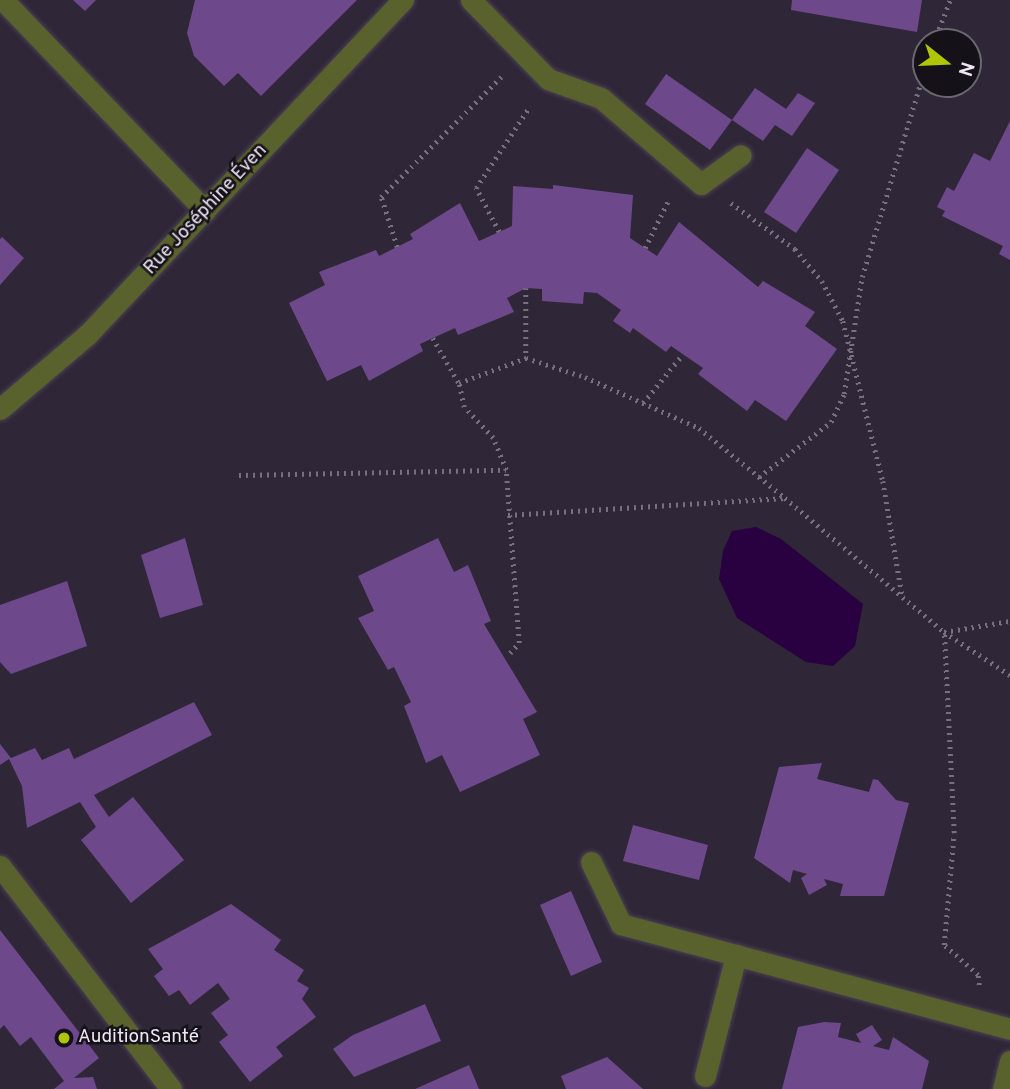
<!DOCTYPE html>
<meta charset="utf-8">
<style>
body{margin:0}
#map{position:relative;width:1010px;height:1089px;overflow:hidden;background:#2f2637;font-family:Overpass,sans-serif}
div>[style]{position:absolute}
.water>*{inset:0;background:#290141}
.building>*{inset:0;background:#6d498c}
.path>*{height:4.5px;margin-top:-2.25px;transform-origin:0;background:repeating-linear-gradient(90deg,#787080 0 2px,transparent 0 7px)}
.roads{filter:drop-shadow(0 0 2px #4a4151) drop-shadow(0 0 2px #4a4151)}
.minor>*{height:21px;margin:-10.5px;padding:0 10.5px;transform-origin:10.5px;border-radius:10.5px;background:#59622d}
.dots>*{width:19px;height:19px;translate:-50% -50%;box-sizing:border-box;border:4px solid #151119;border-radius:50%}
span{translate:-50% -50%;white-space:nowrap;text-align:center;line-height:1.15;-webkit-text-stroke:5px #151119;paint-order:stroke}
.street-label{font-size:19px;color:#ede7f3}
.poi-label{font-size:19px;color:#ede7f3}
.left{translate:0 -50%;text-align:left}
.north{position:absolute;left:912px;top:28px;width:70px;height:70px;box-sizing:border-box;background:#151119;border:2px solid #6b6770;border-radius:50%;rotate:108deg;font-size:19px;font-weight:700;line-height:28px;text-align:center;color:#ede7f3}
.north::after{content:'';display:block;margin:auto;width:24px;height:32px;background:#afc506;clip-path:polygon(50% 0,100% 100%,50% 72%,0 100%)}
</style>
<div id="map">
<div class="water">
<i style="clip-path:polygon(756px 527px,781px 539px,863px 604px,855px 646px,833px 666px,806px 662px,737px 618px,719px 579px,723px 551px,732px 531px)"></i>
</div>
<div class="building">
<i style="clip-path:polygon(73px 0,96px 0,85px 11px)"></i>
<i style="clip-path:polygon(195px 0,357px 0,261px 96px,238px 73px,224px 86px,194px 56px,187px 33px)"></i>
<i style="clip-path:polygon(792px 0,922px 0,917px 32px,791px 10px)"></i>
<i style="clip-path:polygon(666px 74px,732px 120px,710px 150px,645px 104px)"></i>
<i style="clip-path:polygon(755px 88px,786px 109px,798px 93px,815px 103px,792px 136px,775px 125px,763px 141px,732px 120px)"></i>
<i style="clip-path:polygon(1010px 121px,1010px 260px,999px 254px,1003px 246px,942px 216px,945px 211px,937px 207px,947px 187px,954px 191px,974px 153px,990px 161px)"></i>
<i style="clip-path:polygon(807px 148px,839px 170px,796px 233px,764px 212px)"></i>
<i style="clip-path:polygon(553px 185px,633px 195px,630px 238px,657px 256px,679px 222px,758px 287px,763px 281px,815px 312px,805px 326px,837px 349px,786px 421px,755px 400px,747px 411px,698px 374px,703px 368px,671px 346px,666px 352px,633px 328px,630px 333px,613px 321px,621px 310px,597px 293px,584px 292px,583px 304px,542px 301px,542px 289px,526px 288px,507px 298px,514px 312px,458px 335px,455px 328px,433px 338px,420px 344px,423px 351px,369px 381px,361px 365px,327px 381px,289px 303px,325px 285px,319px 272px,376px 250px,379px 256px,413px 239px,410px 234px,460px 203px,479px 241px,512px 226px,513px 186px,553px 189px)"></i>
<i style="clip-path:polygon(2px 237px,24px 258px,0 285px,0 239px)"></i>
<i style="clip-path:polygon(185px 538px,203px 605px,160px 618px,141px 555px)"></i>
<i style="clip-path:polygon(438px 538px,454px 572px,468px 565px,491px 621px,484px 624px,537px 712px,523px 719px,540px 755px,460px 792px,442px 755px,426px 763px,404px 706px,411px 702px,394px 667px,388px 670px,358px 618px,374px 611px,358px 576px)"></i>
<i style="clip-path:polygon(67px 581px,87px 646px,11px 674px,0 662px,0 605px)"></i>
<i style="clip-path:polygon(194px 702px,212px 735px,94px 795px,109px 817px,133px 797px,184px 860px,131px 903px,81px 840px,96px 827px,80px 802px,27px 828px,22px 786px,9px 759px,0 765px,0 744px,11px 758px,35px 748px,42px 760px,69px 748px,74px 759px)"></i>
<i style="clip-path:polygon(822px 763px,817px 779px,869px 792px,873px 779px,878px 780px,896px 800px,909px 803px,884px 896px,840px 896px,843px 884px,824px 879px,827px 885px,809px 895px,801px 878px,807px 874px,793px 870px,790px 883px,754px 858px,779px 767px)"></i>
<i style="clip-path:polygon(633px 825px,708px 845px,699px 880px,623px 861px)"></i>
<i style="clip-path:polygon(571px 891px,602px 962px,571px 976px,540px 905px)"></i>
<i style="clip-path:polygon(231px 904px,281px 940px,274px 950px,304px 970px,297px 981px,309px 988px,302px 999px,316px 1017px,276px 1047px,283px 1056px,250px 1082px,219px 1042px,228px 1035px,211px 1013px,230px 999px,218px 983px,190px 1005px,179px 990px,169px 996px,154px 976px,163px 969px,148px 949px)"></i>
<i style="clip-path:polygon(0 930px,99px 1058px,74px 1078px,93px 1077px,97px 1089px,54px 1089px,64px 1081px,31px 1037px,20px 1046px,4px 1025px,0 1029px)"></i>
<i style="clip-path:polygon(425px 1004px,441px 1041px,354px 1077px,333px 1049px,353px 1035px)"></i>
<i style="clip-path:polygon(824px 1022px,841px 1023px,838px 1037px,861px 1043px,856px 1034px,872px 1025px,882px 1040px,873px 1046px,889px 1050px,893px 1037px,929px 1061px,922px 1089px,782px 1089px,798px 1027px)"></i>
<i style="clip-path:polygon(607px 1057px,643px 1089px,566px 1089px,561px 1076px)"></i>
<i style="clip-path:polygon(469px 1065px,479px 1089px,415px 1089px)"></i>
</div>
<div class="path">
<i style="left:934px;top:42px;width:45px;rotate:-69.1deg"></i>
<i style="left:731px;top:203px;width:79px;rotate:35.7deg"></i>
<i style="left:795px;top:249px;width:42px;rotate:49.8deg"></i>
<i style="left:822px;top:281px;width:45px;rotate:62.3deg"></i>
<i style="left:843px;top:321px;width:165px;rotate:76deg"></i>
<i style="left:883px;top:481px;width:116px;rotate:80.5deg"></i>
<i style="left:499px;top:232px;width:50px;rotate:-117.6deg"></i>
<i style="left:476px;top:188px;width:98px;rotate:-56.6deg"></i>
<i style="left:397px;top:247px;width:52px;rotate:-107.7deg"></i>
<i style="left:381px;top:197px;width:170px;rotate:-45deg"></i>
<i style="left:645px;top:248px;width:52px;rotate:-63.9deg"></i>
<i style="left:526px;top:288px;width:70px;rotate:90deg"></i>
<i style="left:433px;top:338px;width:52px;rotate:60deg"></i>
<i style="left:643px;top:403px;width:63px;rotate:-50.8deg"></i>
<i style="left:239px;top:475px;width:267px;rotate:-1.1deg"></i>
<i style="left:759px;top:477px;width:91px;rotate:-37.4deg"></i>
<i style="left:831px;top:422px;width:31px;rotate:-65deg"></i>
<i style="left:844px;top:394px;width:118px;rotate:-81.3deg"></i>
<i style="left:862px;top:277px;width:221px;rotate:-73.2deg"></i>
<i style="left:508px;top:515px;width:278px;rotate:-3.5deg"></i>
<i style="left:785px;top:498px;width:208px;rotate:40.1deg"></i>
<i style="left:944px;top:632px;width:79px;rotate:33.1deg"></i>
<i style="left:510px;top:653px;width:13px;rotate:-48deg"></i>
<i style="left:519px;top:643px;width:173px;rotate:-94.3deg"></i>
<i style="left:506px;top:470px;width:35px;rotate:-112deg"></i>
<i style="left:493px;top:438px;width:42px;rotate:-133.1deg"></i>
<i style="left:464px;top:407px;width:25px;rotate:-102deg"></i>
<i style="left:459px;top:383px;width:72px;rotate:-20.5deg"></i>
<i style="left:526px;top:358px;width:62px;rotate:17.9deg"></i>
<i style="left:585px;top:377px;width:125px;rotate:24.1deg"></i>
<i style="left:699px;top:428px;width:111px;rotate:39.1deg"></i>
<i style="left:979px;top:985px;width:10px;rotate:-96deg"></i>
<i style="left:978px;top:975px;width:45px;rotate:-138.6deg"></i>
<i style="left:944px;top:945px;width:112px;rotate:-84.9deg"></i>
<i style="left:954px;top:833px;width:201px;rotate:-92.8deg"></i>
<i style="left:944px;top:632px;width:67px;rotate:-9.5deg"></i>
</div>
<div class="roads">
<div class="minor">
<i style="left:3px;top:0;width:292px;rotate:46.2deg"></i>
<i style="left:471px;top:0;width:110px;rotate:45.7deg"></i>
<i style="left:548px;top:79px;width:56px;rotate:19.7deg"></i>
<i style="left:601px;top:98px;width:132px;rotate:40.7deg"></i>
<i style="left:701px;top:184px;width:49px;rotate:-35.9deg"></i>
<i style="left:0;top:409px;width:114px;rotate:-40.4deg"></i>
<i style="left:87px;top:335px;width:461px;rotate:-46.7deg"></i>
<i style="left:591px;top:862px;width:69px;rotate:64.2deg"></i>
<i style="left:621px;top:924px;width:403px;rotate:15.1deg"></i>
<i style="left:0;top:866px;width:281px;rotate:52.5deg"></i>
<i style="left:705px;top:1076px;width:125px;rotate:-75.6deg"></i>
<i style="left:1003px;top:1089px;width:29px;rotate:-76deg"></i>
</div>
</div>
<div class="dots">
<i style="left:64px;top:1038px;background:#afc506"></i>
</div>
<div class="street-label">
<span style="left:206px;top:210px;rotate:-47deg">Rue Joséphine Éven</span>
</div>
<div class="poi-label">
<span class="left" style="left:78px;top:1038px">AuditionSanté</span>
</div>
<div class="north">N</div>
</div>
